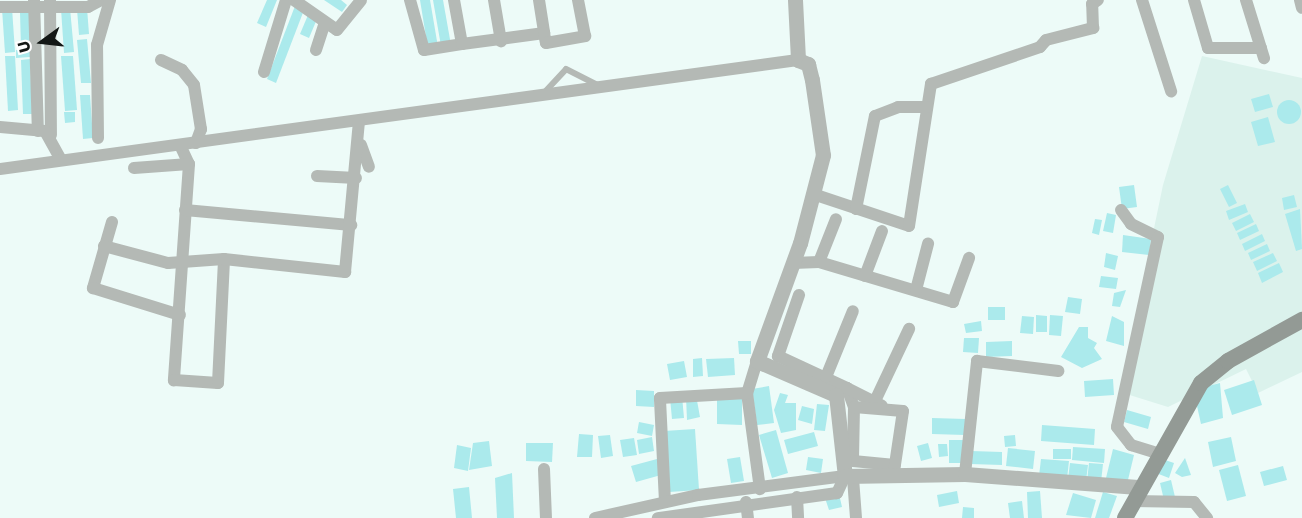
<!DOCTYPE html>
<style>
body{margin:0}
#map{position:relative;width:1302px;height:518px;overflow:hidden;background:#edfbf8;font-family:Poppins,sans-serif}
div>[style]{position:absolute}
.built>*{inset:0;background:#dbf2ec}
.building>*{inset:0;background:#abeaec}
.round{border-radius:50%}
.service>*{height:6px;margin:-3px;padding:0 3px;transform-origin:3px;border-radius:3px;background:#b4b9b5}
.minor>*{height:12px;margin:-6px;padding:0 6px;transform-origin:6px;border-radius:6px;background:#b4b9b5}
.tertiary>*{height:15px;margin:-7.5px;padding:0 7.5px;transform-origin:7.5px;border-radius:7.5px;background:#b4b9b5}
.secondary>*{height:16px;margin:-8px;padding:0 8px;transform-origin:8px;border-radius:8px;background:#939a95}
span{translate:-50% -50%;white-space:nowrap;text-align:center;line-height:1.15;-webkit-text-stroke:5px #fff;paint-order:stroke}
.north{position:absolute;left:12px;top:12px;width:60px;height:60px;-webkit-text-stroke:4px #fff;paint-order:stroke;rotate:255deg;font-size:16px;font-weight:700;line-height:24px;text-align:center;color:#131816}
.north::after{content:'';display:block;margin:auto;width:21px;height:27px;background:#131816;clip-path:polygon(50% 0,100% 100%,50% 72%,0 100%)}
</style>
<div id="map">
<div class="built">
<i style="clip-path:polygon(1202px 56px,1302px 78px,1302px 372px,1258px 393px,1246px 369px,1168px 407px,1120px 392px,1163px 185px)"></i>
</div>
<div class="building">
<i style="clip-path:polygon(267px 0,277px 0,266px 27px,257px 23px)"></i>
<i style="clip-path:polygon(324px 0,341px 0,347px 5px,342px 12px)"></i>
<i style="clip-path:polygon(420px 0,430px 0,438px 47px,428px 49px)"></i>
<i style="clip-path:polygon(433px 0,443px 0,451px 45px,441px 46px)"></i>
<i style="clip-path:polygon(295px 6px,304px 10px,276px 83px,267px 79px)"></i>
<i style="clip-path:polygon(12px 8px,15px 52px,5px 53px,2px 9px)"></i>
<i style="clip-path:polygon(70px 8px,74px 52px,64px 53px,61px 9px)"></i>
<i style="clip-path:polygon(87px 8px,89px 34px,79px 35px,77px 9px)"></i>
<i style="clip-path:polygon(30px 11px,31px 47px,21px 48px,20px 12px)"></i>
<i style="clip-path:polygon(308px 15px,317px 19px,309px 38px,300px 34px)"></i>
<i style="clip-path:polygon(87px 39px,91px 83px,81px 83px,77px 40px)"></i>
<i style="clip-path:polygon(30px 49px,30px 57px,16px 58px,16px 50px)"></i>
<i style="clip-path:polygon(5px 56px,15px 56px,18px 110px,8px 111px)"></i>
<i style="clip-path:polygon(61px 56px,73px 56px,77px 110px,65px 111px)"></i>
<i style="clip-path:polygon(30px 59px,32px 114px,23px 114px,21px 60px)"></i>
<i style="clip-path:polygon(1269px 94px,1273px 107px,1255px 112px,1251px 99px)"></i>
<i style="clip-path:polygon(80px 95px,90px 95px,93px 138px,83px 139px)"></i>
<i class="round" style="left:1277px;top:100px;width:24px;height:24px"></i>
<i style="clip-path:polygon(64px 112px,75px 112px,75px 122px,65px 123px)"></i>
<i style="clip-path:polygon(1268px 117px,1275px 142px,1258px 146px,1251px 122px)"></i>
<i style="clip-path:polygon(1134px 185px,1137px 207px,1122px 209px,1119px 187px)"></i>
<i style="clip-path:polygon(1228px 185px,1237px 203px,1229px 207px,1220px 189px)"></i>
<i style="clip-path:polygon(1294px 195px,1297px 207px,1284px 210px,1282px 198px)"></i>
<i style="clip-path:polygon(1245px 204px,1248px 212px,1229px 220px,1226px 211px)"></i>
<i style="clip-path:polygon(1300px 209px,1302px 249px,1296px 251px,1285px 214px)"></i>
<i style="clip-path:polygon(1107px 213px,1116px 215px,1113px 233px,1103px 231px)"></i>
<i style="clip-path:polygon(1250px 214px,1254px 222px,1236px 231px,1232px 223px)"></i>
<i style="clip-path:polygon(1095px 219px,1102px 220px,1099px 235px,1092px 233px)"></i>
<i style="clip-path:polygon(1256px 224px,1259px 231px,1240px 240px,1237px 233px)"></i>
<i style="clip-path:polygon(1262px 234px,1265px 241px,1245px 251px,1242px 244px)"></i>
<i style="clip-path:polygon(1123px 235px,1151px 239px,1149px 255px,1122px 252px)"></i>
<i style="clip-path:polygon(1267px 244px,1270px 251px,1251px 260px,1248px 253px)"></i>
<i style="clip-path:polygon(1106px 253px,1118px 256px,1115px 270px,1104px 267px)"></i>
<i style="clip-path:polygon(1273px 253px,1277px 261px,1257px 271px,1253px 262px)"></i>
<i style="clip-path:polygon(1279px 263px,1283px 272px,1262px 283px,1258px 273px)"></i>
<i style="clip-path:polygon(1101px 276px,1118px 278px,1116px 289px,1099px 287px)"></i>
<i style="clip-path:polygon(1126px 290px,1120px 307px,1112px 306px,1114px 293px)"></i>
<i style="clip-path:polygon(1068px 297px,1082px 299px,1080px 314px,1065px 312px)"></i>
<i style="clip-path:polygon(988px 307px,1005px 307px,1005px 320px,988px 320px)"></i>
<i style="clip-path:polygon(1036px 315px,1047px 316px,1047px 332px,1036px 332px)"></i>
<i style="clip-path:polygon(1050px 315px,1063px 316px,1061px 336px,1049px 335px)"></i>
<i style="clip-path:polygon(1022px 316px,1034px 317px,1033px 334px,1020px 333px)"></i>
<i style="clip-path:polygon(1112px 316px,1124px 322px,1124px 346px,1106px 341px)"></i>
<i style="clip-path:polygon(981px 321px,982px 331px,966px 333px,964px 324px)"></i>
<i style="clip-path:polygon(1079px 327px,1088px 327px,1088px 338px,1097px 343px,1094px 348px,1102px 359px,1082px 368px,1061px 357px)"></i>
<i style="clip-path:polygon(964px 338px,979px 338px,978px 353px,963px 352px)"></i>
<i style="clip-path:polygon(738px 341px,751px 341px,751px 354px,739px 354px)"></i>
<i style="clip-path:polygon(1012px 341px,1012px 356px,986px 357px,986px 342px)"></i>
<i style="clip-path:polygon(702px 358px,703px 376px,693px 377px,693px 359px)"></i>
<i style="clip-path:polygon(734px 358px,735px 375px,708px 377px,706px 359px)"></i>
<i style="clip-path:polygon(684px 361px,687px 377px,670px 380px,667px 364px)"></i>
<i style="clip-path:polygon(1113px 379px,1114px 395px,1085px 397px,1084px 381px)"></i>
<i style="clip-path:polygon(1254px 380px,1262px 405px,1232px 415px,1224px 390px)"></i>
<i style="clip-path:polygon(1220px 383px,1223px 418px,1201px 424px,1195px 397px,1201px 388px)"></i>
<i style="clip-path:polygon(769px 386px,774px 423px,757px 425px,752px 389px)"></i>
<i style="clip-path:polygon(636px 390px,654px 391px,654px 407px,636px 406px)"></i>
<i style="clip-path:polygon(780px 393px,788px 395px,785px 403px,796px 403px,796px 430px,781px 433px,774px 410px)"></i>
<i style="clip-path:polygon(696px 395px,700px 417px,687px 420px,686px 397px)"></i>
<i style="clip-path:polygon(682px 396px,684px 418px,672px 419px,670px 398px)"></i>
<i style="clip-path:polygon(717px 397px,742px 397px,742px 425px,717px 424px)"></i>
<i style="clip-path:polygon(817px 404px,829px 405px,825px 431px,814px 430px)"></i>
<i style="clip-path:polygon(802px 406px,814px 409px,812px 424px,798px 420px)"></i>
<i style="clip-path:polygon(1127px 410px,1151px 417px,1148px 429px,1124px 422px)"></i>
<i style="clip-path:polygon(932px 418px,966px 419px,965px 435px,932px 434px)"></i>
<i style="clip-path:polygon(639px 422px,654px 425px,652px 436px,637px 433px)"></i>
<i style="clip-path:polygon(1042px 425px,1095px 429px,1094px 445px,1041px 441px)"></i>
<i style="clip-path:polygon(695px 429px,699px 490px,669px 492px,664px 431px)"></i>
<i style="clip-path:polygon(776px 430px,788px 473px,772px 478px,759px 435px)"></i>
<i style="clip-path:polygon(814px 432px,818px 446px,788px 454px,784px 440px)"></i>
<i style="clip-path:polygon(579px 434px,593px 435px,592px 457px,577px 457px)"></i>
<i style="clip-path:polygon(610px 435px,613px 456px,601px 458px,598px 436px)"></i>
<i style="clip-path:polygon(1015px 435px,1016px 446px,1005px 447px,1004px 436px)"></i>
<i style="clip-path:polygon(652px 437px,654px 451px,639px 454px,637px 440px)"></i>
<i style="clip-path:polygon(1231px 437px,1236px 461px,1213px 467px,1208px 442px)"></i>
<i style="clip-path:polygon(634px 438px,637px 455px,623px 457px,620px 440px)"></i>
<i style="clip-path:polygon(949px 440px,963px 440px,963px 463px,949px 463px)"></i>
<i style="clip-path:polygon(489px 441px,492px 466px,469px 470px,473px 443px)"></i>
<i style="clip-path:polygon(526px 443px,553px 443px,552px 462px,526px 461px)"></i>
<i style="clip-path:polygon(928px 443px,932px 458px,921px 461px,917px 446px)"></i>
<i style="clip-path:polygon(938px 444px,947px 444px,948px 456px,939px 457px)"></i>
<i style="clip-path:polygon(457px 445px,471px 448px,468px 471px,454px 468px)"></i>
<i style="clip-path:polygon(1073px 447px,1105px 449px,1104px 463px,1072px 460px)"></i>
<i style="clip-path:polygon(1008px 448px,1035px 451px,1033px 469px,1006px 466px)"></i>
<i style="clip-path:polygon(1053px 449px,1071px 449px,1071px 459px,1053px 459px)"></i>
<i style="clip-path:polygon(1113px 449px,1134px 455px,1127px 484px,1106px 478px)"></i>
<i style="clip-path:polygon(971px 451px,1002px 452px,1002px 465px,970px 464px)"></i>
<i style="clip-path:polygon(740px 457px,744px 481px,731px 483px,727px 459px)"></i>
<i style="clip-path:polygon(808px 457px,823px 459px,821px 473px,806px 470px)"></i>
<i style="clip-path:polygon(1185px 458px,1191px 475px,1182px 477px,1175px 473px)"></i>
<i style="clip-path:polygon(657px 459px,661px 475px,636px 482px,631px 466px)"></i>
<i style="clip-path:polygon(1041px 459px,1069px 461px,1067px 479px,1039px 476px)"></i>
<i style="clip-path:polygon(1162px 459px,1174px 463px,1169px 478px,1156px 473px)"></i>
<i style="clip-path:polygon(1070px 463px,1088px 465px,1086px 481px,1068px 479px)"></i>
<i style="clip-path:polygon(1089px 463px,1103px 464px,1101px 482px,1087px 481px)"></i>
<i style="clip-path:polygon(1238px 465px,1246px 496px,1227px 501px,1219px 470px)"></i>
<i style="clip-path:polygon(1283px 466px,1287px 480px,1264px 486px,1260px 472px)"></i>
<i style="clip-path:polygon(512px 473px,514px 518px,497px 518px,495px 478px)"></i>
<i style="clip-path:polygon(1171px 480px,1175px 497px,1164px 500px,1160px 483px)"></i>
<i style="clip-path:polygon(469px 487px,472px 518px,456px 518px,453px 489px)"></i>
<i style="clip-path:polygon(957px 491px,959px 503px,939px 507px,937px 495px)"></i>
<i style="clip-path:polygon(1040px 491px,1042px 518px,1028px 518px,1027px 492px)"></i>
<i style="clip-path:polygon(1103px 492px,1117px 496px,1109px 518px,1095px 518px)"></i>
<i style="clip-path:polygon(1073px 493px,1096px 500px,1091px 518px,1066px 515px)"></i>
<i style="clip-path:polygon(839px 494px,842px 507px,829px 510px,825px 498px)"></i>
<i style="clip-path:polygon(1022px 501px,1024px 518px,1010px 518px,1008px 503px)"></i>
<i style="clip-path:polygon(963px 507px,974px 508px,974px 518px,962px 518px)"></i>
</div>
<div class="service">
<i style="left:542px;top:95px;width:35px;rotate:-47deg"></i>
<i style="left:566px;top:69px;width:37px;rotate:27deg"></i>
</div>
<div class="minor">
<i style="left:34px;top:0;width:131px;rotate:88.3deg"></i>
<i style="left:50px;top:0;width:135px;rotate:89.6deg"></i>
<i style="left:294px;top:0;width:52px;rotate:34.9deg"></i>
<i style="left:337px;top:30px;width:38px;rotate:-51deg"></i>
<i style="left:410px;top:0;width:52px;rotate:74.4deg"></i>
<i style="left:424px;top:50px;width:38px;rotate:-9deg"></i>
<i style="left:462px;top:44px;width:45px;rotate:-100.3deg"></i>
<i style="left:494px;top:0;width:42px;rotate:80.3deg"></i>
<i style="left:539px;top:0;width:33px;rotate:81deg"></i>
<i style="left:1142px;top:0;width:96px;rotate:72.3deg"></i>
<i style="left:1194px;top:0;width:50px;rotate:73.7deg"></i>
<i style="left:1208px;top:48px;width:53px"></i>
<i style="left:1246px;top:0;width:61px;rotate:72.8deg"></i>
<i style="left:1300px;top:0;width:8px;rotate:76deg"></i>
<i style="left:0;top:7px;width:88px"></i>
<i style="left:88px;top:7px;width:15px;rotate:-28deg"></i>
<i style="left:462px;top:44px;width:83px;rotate:-7.6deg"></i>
<i style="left:544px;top:33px;width:10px;rotate:79deg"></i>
<i style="left:546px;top:43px;width:40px;rotate:-10deg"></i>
<i style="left:585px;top:36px;width:37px;rotate:-101deg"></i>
<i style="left:316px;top:50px;width:29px;rotate:-72deg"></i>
<i style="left:161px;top:60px;width:23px;rotate:25deg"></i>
<i style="left:182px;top:70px;width:19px;rotate:51deg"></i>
<i style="left:194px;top:85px;width:45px;rotate:81deg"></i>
<i style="left:201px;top:129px;width:15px;rotate:110deg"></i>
<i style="left:264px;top:72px;width:75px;rotate:-73deg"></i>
<i style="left:0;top:127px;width:45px;rotate:5.1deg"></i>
<i style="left:45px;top:131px;width:33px;rotate:61deg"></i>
<i style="left:98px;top:138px;width:93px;rotate:-90.6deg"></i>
<i style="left:97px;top:45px;width:47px;rotate:-73.9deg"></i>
<i style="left:180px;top:145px;width:21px;rotate:65deg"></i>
<i style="left:189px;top:164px;width:217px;rotate:94deg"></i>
<i style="left:174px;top:380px;width:44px;rotate:3.9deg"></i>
<i style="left:218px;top:383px;width:124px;rotate:-87.2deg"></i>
<i style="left:361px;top:145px;width:23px;rotate:70deg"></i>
<i style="left:134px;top:168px;width:55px;rotate:-4.2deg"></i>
<i style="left:0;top:169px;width:805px;rotate:-7.78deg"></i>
<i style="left:317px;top:176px;width:39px;rotate:3deg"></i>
<i style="left:813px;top:194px;width:101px;rotate:18.4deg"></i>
<i style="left:909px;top:226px;width:144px;rotate:-81.2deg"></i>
<i style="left:931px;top:84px;width:115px;rotate:-18.7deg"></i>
<i style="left:1040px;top:47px;width:9px;rotate:-49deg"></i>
<i style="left:1046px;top:40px;width:49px;rotate:-14.3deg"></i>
<i style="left:1093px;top:28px;width:24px;rotate:-92deg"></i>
<i style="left:1092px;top:4px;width:7px;rotate:-34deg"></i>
<i style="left:856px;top:209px;width:95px;rotate:-78.5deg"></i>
<i style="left:875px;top:116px;width:25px;rotate:-21deg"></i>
<i style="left:898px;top:107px;width:29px"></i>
<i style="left:185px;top:210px;width:167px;rotate:5.2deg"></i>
<i style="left:1121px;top:210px;width:17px;rotate:54deg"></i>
<i style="left:1131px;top:224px;width:30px;rotate:26deg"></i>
<i style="left:1158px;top:237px;width:194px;rotate:102.2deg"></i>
<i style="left:1117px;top:427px;width:23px;rotate:52deg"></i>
<i style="left:1131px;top:445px;width:28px;rotate:17deg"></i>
<i style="left:112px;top:222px;width:69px;rotate:106.1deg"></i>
<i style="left:93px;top:288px;width:91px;rotate:17.2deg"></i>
<i style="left:104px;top:246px;width:66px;rotate:14.9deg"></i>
<i style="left:168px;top:263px;width:56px;rotate:-4.1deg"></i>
<i style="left:224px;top:259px;width:122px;rotate:6.1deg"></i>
<i style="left:345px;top:272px;width:151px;rotate:-84.7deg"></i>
<i style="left:819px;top:262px;width:46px;rotate:-68.4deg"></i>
<i style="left:793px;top:263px;width:26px;rotate:-2deg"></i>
<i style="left:819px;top:262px;width:140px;rotate:16.6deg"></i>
<i style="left:953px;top:302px;width:47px;rotate:-70deg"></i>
<i style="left:865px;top:276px;width:48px;rotate:-69.3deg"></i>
<i style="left:916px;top:290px;width:48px;rotate:-75.4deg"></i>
<i style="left:799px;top:295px;width:65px;rotate:109deg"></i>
<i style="left:778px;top:356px;width:76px;rotate:24.9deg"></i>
<i style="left:847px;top:388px;width:20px;rotate:70deg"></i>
<i style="left:854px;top:407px;width:54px;rotate:91.1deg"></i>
<i style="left:853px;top:461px;width:42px;rotate:5.4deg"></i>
<i style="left:757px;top:361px;width:34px;rotate:107deg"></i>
<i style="left:747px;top:393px;width:97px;rotate:82.3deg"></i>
<i style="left:826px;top:377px;width:71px;rotate:-67.8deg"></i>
<i style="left:847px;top:388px;width:39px;rotate:27deg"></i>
<i style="left:875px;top:401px;width:80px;rotate:-64.7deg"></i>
<i style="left:854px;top:407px;width:49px;rotate:4.7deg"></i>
<i style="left:903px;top:411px;width:61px;rotate:98.5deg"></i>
<i style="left:544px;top:469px;width:49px;rotate:87.7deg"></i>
<i style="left:965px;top:474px;width:114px;rotate:-83.9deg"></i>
<i style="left:977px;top:361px;width:82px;rotate:7deg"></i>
<i style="left:853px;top:478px;width:40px;rotate:85.7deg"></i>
<i style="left:797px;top:497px;width:21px;rotate:87deg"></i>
<i style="left:1133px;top:501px;width:61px;rotate:0.9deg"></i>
<i style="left:1194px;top:502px;width:21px;rotate:51deg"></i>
<i style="left:665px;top:502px;width:104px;rotate:-92.8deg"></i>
<i style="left:660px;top:398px;width:87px;rotate:-3.3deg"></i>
<i style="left:746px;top:502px;width:16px;rotate:83deg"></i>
<i style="left:595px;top:518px;width:106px;rotate:-12.6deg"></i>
<i style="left:698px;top:495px;width:148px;rotate:-7.4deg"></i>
<i style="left:845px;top:476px;width:19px;rotate:115deg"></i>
<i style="left:837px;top:493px;width:181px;rotate:172deg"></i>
</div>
<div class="tertiary">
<i style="left:795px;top:0;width:60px;rotate:87.1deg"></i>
<i style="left:798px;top:60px;width:11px;rotate:22deg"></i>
<i style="left:808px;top:64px;width:16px;rotate:76deg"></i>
<i style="left:812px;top:80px;width:76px;rotate:81.7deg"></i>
<i style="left:823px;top:155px;width:91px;rotate:104.6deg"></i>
<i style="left:800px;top:243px;width:126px;rotate:110deg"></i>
<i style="left:757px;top:361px;width:86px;rotate:23.3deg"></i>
<i style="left:836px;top:395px;width:81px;rotate:83.7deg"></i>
<i style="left:845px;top:476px;width:120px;rotate:-1deg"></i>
<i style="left:965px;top:474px;width:173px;rotate:4.3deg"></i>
</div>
<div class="secondary">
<i style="left:1125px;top:518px;width:155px;rotate:-60.6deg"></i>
<i style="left:1201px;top:383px;width:35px;rotate:-39deg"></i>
<i style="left:1228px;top:361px;width:85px;rotate:-29deg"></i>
</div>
<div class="north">U</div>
</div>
